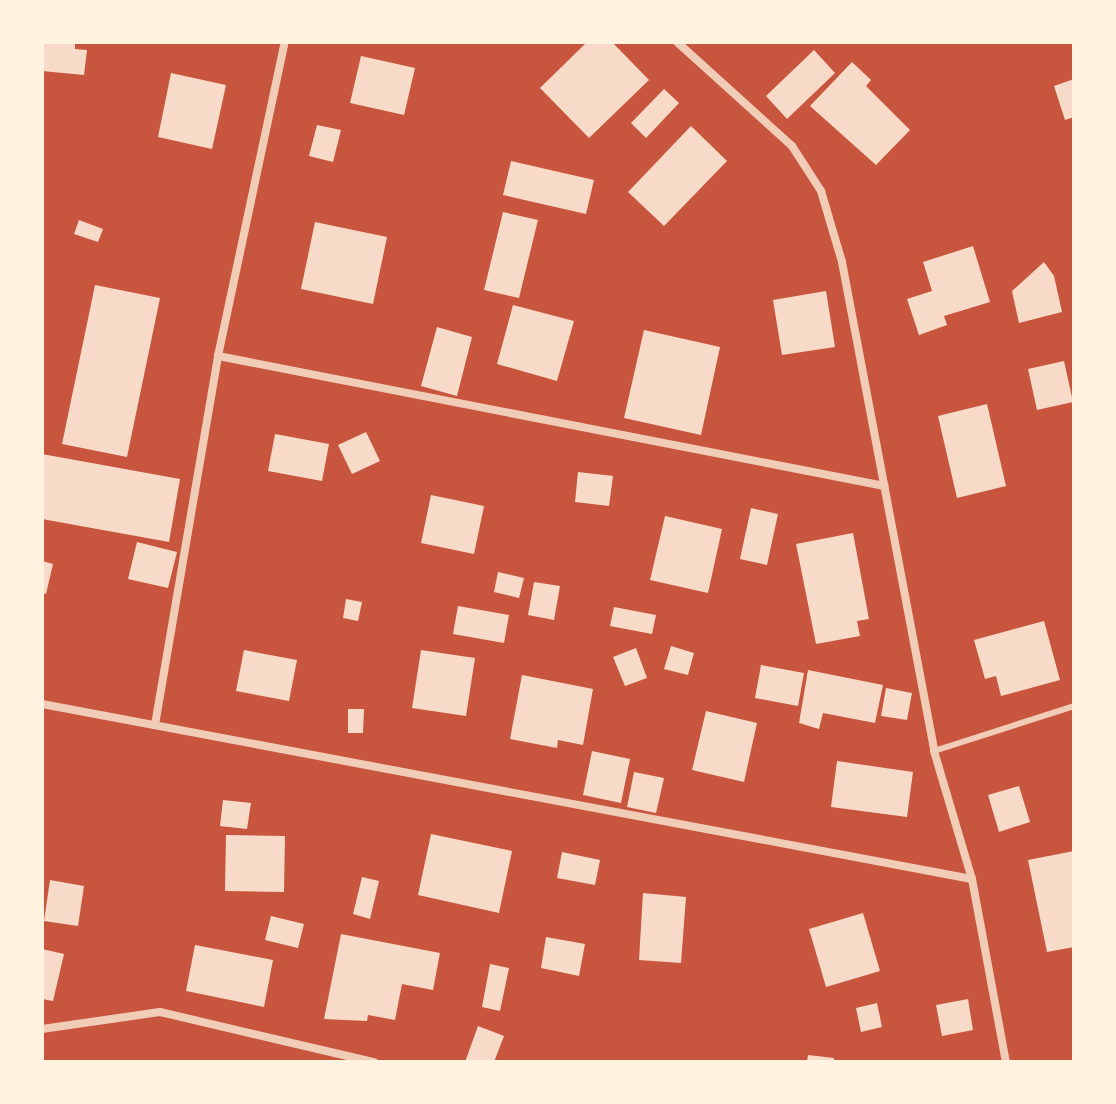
<!DOCTYPE html>
<style>
body{margin:0}
#map{position:relative;width:1116px;height:1104px;overflow:hidden;background:#c8553d;font-family:Merriweather,serif}
div>[style]{position:absolute}
.building>*{inset:0;background:#f7dbc8}
.service>*{height:6px;margin:-3px;padding:0 3px;transform-origin:3px;border-radius:3px;background:#f1ccb7}
.minor>*{height:8px;margin:-4px;padding:0 4px;transform-origin:4px;border-radius:4px;background:#f1ccb7}
span{translate:-50% -50%;white-space:nowrap;text-align:center;line-height:1.15;-webkit-text-stroke:6px #fff3e0;paint-order:stroke}
.frame{position:absolute;inset:0;border:44px solid #fff3e0;pointer-events:none}
</style>
<div id="map">
<div class="building">
<i style="clip-path:polygon(42px 42px,75px 42px,75px 49px,87px 50px,84px 75px,42px 71px)"></i>
<i style="clip-path:polygon(587px 42px,612px 42px,649px 80px,589px 138px,540px 88px)"></i>
<i style="clip-path:polygon(814px 50px,835px 73px,787px 119px,766px 96px)"></i>
<i style="clip-path:polygon(361px 56px,415px 68px,404px 115px,350px 103px)"></i>
<i style="clip-path:polygon(852px 62px,871px 80px,866px 86px,910px 130px,876px 165px,810px 106px)"></i>
<i style="clip-path:polygon(171px 73px,226px 85px,212px 149px,158px 137px)"></i>
<i style="clip-path:polygon(1074px 79px,1074px 117px,1065px 120px,1054px 86px)"></i>
<i style="clip-path:polygon(664px 89px,679px 103px,646px 138px,631px 123px)"></i>
<i style="clip-path:polygon(317px 125px,341px 130px,333px 162px,309px 156px)"></i>
<i style="clip-path:polygon(691px 126px,727px 161px,664px 226px,628px 192px)"></i>
<i style="clip-path:polygon(511px 161px,594px 180px,586px 214px,503px 195px)"></i>
<i style="clip-path:polygon(503px 212px,538px 220px,519px 298px,484px 290px)"></i>
<i style="clip-path:polygon(79px 220px,103px 229px,98px 242px,74px 234px)"></i>
<i style="clip-path:polygon(315px 222px,387px 237px,373px 304px,301px 289px)"></i>
<i style="clip-path:polygon(973px 246px,990px 302px,944px 316px,947px 325px,919px 335px,907px 299px,932px 291px,923px 262px)"></i>
<i style="clip-path:polygon(1044px 262px,1054px 276px,1062px 312px,1019px 323px,1012px 291px)"></i>
<i style="clip-path:polygon(95px 285px,160px 298px,127px 457px,62px 444px)"></i>
<i style="clip-path:polygon(826px 291px,835px 347px,782px 355px,773px 300px)"></i>
<i style="clip-path:polygon(513px 305px,574px 321px,557px 381px,497px 364px)"></i>
<i style="clip-path:polygon(437px 327px,472px 337px,457px 396px,421px 386px)"></i>
<i style="clip-path:polygon(644px 330px,720px 347px,701px 435px,624px 418px)"></i>
<i style="clip-path:polygon(1064px 361px,1073px 402px,1037px 410px,1028px 369px)"></i>
<i style="clip-path:polygon(987px 404px,1006px 486px,957px 498px,938px 416px)"></i>
<i style="clip-path:polygon(366px 432px,380px 461px,352px 474px,338px 445px)"></i>
<i style="clip-path:polygon(275px 434px,329px 444px,322px 481px,268px 471px)"></i>
<i style="clip-path:polygon(42px 454px,180px 479px,169px 542px,42px 519px)"></i>
<i style="clip-path:polygon(578px 472px,613px 476px,609px 506px,575px 502px)"></i>
<i style="clip-path:polygon(431px 495px,484px 506px,474px 554px,421px 543px)"></i>
<i style="clip-path:polygon(751px 508px,778px 514px,767px 565px,740px 559px)"></i>
<i style="clip-path:polygon(665px 516px,722px 529px,708px 593px,650px 580px)"></i>
<i style="clip-path:polygon(853px 533px,869px 619px,857px 621px,860px 636px,816px 644px,796px 544px)"></i>
<i style="clip-path:polygon(137px 542px,177px 552px,168px 588px,128px 579px)"></i>
<i style="clip-path:polygon(42px 561px,53px 564px,46px 594px,42px 593px)"></i>
<i style="clip-path:polygon(498px 572px,524px 578px,519px 598px,494px 592px)"></i>
<i style="clip-path:polygon(534px 582px,560px 586px,554px 620px,528px 615px)"></i>
<i style="clip-path:polygon(346px 599px,362px 602px,358px 621px,343px 618px)"></i>
<i style="clip-path:polygon(458px 606px,509px 615px,504px 643px,453px 634px)"></i>
<i style="clip-path:polygon(614px 607px,656px 615px,652px 634px,610px 626px)"></i>
<i style="clip-path:polygon(1044px 621px,1060px 680px,1001px 696px,996px 676px,985px 679px,974px 640px)"></i>
<i style="clip-path:polygon(671px 646px,694px 653px,688px 675px,664px 669px)"></i>
<i style="clip-path:polygon(636px 648px,647px 678px,625px 686px,613px 657px)"></i>
<i style="clip-path:polygon(244px 650px,297px 660px,289px 701px,236px 691px)"></i>
<i style="clip-path:polygon(421px 650px,475px 658px,466px 716px,412px 708px)"></i>
<i style="clip-path:polygon(761px 665px,804px 673px,798px 706px,755px 698px)"></i>
<i style="clip-path:polygon(808px 670px,883px 685px,875px 723px,823px 713px,819px 729px,799px 723px)"></i>
<i style="clip-path:polygon(522px 675px,593px 689px,583px 745px,558px 740px,557px 748px,510px 739px)"></i>
<i style="clip-path:polygon(886px 688px,912px 693px,907px 720px,881px 716px)"></i>
<i style="clip-path:polygon(348px 709px,364px 709px,363px 733px,348px 733px)"></i>
<i style="clip-path:polygon(706px 711px,757px 723px,744px 782px,692px 770px)"></i>
<i style="clip-path:polygon(592px 751px,630px 759px,621px 803px,583px 795px)"></i>
<i style="clip-path:polygon(837px 761px,913px 772px,907px 817px,831px 807px)"></i>
<i style="clip-path:polygon(634px 772px,664px 778px,656px 813px,627px 807px)"></i>
<i style="clip-path:polygon(1019px 786px,1030px 822px,999px 832px,988px 795px)"></i>
<i style="clip-path:polygon(223px 800px,251px 803px,247px 829px,220px 826px)"></i>
<i style="clip-path:polygon(431px 834px,512px 851px,499px 913px,418px 895px)"></i>
<i style="clip-path:polygon(226px 835px,285px 836px,284px 892px,225px 891px)"></i>
<i style="clip-path:polygon(1074px 851px,1074px 947px,1047px 952px,1028px 860px)"></i>
<i style="clip-path:polygon(562px 852px,600px 860px,595px 885px,557px 878px)"></i>
<i style="clip-path:polygon(362px 877px,379px 881px,370px 919px,353px 914px)"></i>
<i style="clip-path:polygon(50px 880px,84px 886px,78px 926px,44px 921px)"></i>
<i style="clip-path:polygon(643px 893px,686px 897px,681px 963px,639px 960px)"></i>
<i style="clip-path:polygon(863px 913px,880px 971px,826px 987px,809px 929px)"></i>
<i style="clip-path:polygon(271px 916px,304px 924px,298px 948px,265px 940px)"></i>
<i style="clip-path:polygon(341px 934px,440px 953px,433px 990px,402px 984px,395px 1020px,368px 1015px,367px 1021px,324px 1019px)"></i>
<i style="clip-path:polygon(546px 937px,585px 944px,579px 976px,541px 968px)"></i>
<i style="clip-path:polygon(195px 945px,273px 960px,264px 1007px,186px 991px)"></i>
<i style="clip-path:polygon(42px 949px,64px 954px,53px 1001px,42px 999px)"></i>
<i style="clip-path:polygon(490px 964px,509px 968px,500px 1011px,482px 1007px)"></i>
<i style="clip-path:polygon(968px 999px,973px 1030px,942px 1036px,936px 1005px)"></i>
<i style="clip-path:polygon(877px 1003px,882px 1027px,861px 1032px,856px 1008px)"></i>
<i style="clip-path:polygon(478px 1026px,504px 1036px,494px 1062px,465px 1062px)"></i>
<i style="clip-path:polygon(808px 1055px,834px 1058px,834px 1062px,807px 1062px)"></i>
</div>
<div class="service">
<i style="left:934px;top:751px;width:147px;rotate:-17.8deg"></i>
</div>
<div class="minor">
<i style="left:677px;top:42px;width:155px;rotate:42.1deg"></i>
<i style="left:792px;top:146px;width:54px;rotate:57.2deg"></i>
<i style="left:821px;top:191px;width:74px;rotate:73.5deg"></i>
<i style="left:842px;top:262px;width:498px;rotate:79.3deg"></i>
<i style="left:934px;top:751px;width:134px;rotate:73.5deg"></i>
<i style="left:972px;top:879px;width:186px;rotate:79.5deg"></i>
<i style="left:218px;top:356px;width:679px;rotate:11.04deg"></i>
<i style="left:42px;top:704px;width:946px;rotate:10.66deg"></i>
<i style="left:155px;top:725px;width:374px;rotate:-80.3deg"></i>
<i style="left:218px;top:356px;width:321px;rotate:-78deg"></i>
<i style="left:42px;top:1029px;width:119px;rotate:-8.2deg"></i>
<i style="left:160px;top:1012px;width:220px;rotate:13.2deg"></i>
</div>
<div class="frame"></div>
</div>
